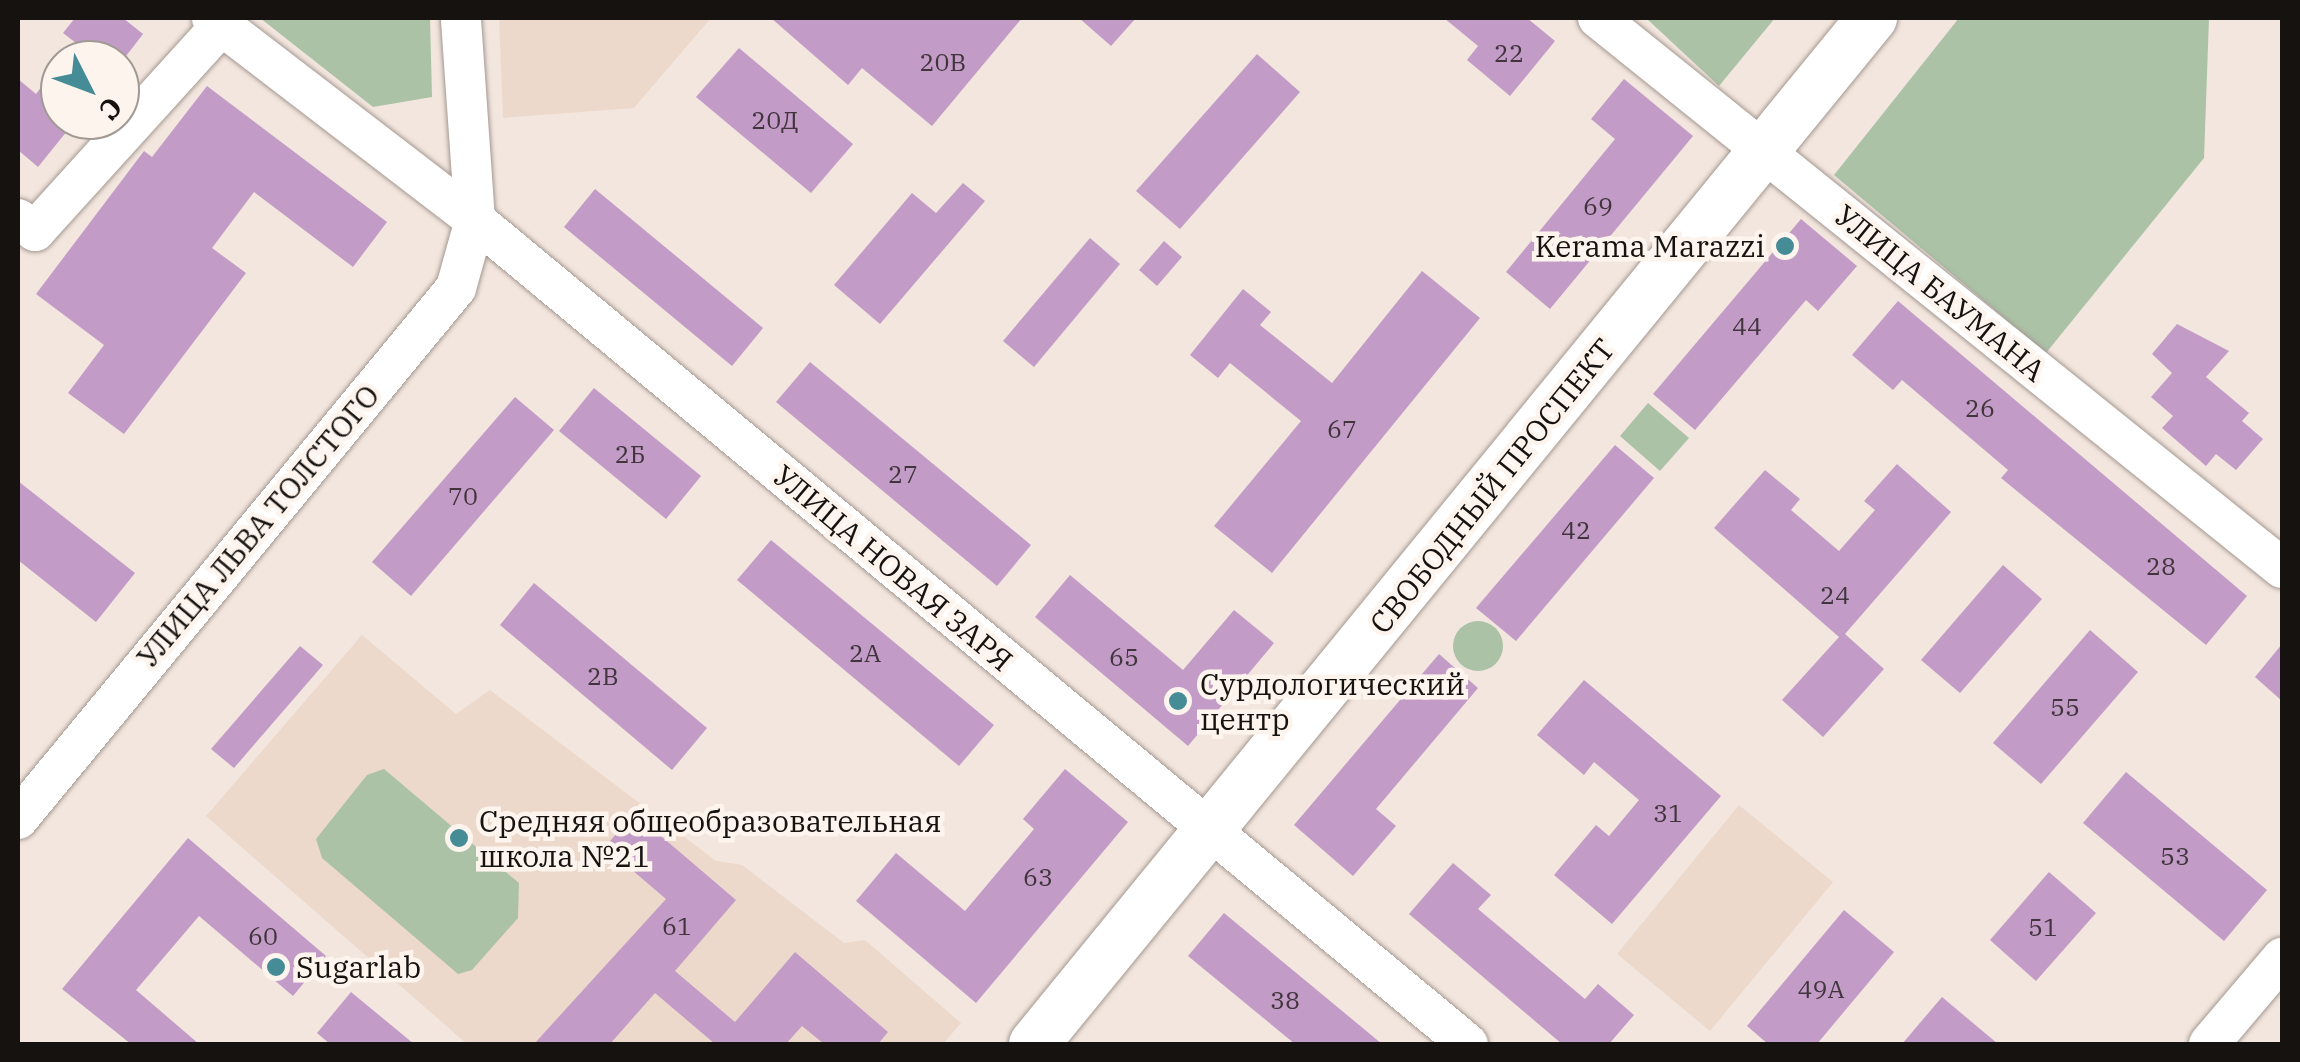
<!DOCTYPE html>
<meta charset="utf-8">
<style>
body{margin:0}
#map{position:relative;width:2300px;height:1062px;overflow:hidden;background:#f2e6de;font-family:"IBM Plex Serif",serif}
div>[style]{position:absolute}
.built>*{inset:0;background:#ecd9cc}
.green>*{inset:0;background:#abc2a7}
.round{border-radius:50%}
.building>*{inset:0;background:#c29cc6}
.roads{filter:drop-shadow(0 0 2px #a49891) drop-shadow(0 0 2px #a49891)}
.minor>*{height:40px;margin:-20px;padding:0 20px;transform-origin:20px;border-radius:20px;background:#fff}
.major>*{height:50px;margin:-25px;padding:0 25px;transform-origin:25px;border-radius:25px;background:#fff}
.dots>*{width:28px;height:28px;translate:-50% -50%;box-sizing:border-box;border:5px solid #fdf4ed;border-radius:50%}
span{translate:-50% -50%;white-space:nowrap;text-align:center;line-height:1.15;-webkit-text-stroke:9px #fdf4ed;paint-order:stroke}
.number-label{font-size:25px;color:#41343d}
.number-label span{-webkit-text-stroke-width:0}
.poi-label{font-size:30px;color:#16120f}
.right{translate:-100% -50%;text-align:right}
.left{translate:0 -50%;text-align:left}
.street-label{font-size:30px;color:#16120f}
.frame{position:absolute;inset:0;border:20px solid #16120f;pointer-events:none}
.north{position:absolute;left:40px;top:40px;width:100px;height:100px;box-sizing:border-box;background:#fdf4ed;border:2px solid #a19a94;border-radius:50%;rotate:132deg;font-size:28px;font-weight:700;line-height:40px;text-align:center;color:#16120f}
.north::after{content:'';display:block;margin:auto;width:35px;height:45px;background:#468c97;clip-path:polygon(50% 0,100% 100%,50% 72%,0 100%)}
</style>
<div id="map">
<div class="built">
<i style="clip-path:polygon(499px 18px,711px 18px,634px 108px,503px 118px)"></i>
<i style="clip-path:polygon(362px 635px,456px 714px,490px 690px,716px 861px,742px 865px,844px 943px,865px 940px,961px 1023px,943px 1044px,467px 1044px,206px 816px)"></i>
<i style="clip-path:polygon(1739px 805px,1833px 882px,1710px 1031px,1617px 954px)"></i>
</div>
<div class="green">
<i style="clip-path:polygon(260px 18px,430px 18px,432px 97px,373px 107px)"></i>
<i style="clip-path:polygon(1646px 18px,1775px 18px,1719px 86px)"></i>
<i style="clip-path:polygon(1959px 18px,2209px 18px,2204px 158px,2046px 353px,1834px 175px)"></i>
<i style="clip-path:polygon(1648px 403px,1689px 438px,1660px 471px,1620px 436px)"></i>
<i class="round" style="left:1453px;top:621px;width:50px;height:50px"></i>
<i style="clip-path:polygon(384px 769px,519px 883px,518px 918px,472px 970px,458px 974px,322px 858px,316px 839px,367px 775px)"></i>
</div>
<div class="building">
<i style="clip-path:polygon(75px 18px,123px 18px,143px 34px,123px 60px,62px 60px,76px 43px,63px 33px)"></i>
<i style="clip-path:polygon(771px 18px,1022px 18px,932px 126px,862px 68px,848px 85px)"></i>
<i style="clip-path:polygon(1079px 18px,1136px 18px,1111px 46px)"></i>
<i style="clip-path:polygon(1444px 18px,1527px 18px,1555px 41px,1510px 96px,1467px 60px,1478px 46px)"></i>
<i style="clip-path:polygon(739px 48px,853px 144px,811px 193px,696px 97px)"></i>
<i style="clip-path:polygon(1257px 54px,1300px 92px,1180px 229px,1136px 191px)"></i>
<i style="clip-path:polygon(60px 62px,60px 120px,76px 120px,38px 167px,18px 150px,18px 79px,36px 94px)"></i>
<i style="clip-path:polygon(1624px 79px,1693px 136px,1550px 309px,1506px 272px,1615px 139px,1591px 119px)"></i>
<i style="clip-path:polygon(207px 86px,387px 222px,353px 267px,254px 192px,212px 248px,246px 273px,124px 434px,68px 393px,104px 345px,36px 294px,144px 151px,152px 157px)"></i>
<i style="clip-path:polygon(963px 183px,985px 201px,880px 324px,834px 285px,912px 193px,936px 213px)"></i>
<i style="clip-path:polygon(595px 189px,763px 328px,732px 366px,564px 227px)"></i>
<i style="clip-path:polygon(1801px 219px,1857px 266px,1818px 311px,1806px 300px,1695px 430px,1653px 394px)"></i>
<i style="clip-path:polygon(1090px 238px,1120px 264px,1034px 367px,1003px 341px)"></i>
<i style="clip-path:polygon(1164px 241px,1182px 257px,1157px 286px,1139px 270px)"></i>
<i style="clip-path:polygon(1422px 271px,1480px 318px,1272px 573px,1214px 526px,1301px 421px,1230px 363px,1218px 378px,1190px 355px,1243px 289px,1271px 312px,1260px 325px,1332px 383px)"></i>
<i style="clip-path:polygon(1898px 301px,2247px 596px,2206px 645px,2001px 478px,2008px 470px,1902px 380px,1893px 390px,1852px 355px)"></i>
<i style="clip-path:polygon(2177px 324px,2229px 351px,2206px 377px,2249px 413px,2242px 421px,2263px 439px,2236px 470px,2216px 454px,2206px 466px,2162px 428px,2173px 416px,2151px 397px,2172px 373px,2152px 354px)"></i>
<i style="clip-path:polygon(810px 362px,1031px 545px,997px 586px,776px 402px)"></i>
<i style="clip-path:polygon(594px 388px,701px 476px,666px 519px,559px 431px)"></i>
<i style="clip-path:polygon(515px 397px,554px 430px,411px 596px,372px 562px)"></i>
<i style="clip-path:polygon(1615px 445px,1654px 478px,1516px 641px,1476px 608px)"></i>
<i style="clip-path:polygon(1897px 464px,1951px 512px,1845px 634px,1884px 669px,1823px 737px,1782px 700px,1839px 637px,1714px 528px,1765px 470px,1800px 499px,1791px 510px,1839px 551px,1875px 510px,1864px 501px)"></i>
<i style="clip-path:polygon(18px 481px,135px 573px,96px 622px,18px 560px)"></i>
<i style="clip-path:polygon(771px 540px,994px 725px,959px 766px,737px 580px)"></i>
<i style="clip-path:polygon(2003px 565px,2042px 599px,1960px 693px,1921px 660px)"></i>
<i style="clip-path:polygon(1070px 575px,1183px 670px,1234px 610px,1274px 643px,1188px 746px,1035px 617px)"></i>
<i style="clip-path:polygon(534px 583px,707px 728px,672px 770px,500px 625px)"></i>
<i style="clip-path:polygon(2090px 630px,2138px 672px,2041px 784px,1993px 743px)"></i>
<i style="clip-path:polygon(2282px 644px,2282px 701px,2255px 677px)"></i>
<i style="clip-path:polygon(300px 646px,323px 665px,234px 768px,211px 749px)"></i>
<i style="clip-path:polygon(1439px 654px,1478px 688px,1376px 809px,1396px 826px,1353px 876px,1294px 825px)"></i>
<i style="clip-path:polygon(1584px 680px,1721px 796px,1612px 924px,1554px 875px,1596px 825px,1609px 836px,1639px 800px,1594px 762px,1584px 775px,1537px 735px)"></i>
<i style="clip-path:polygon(1065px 769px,1128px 822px,976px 1003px,856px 901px,896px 853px,965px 911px,1034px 829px,1023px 819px)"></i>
<i style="clip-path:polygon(2126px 772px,2267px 890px,2224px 941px,2083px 823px)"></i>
<i style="clip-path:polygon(634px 813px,736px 900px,675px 971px,735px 1022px,795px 952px,888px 1032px,878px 1044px,824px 1044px,802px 1026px,786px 1044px,715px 1044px,655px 993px,610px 1044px,534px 1044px,666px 899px,605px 847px)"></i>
<i style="clip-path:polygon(188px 838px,326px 956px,293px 996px,199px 916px,136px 990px,199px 1044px,131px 1044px,62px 989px)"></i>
<i style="clip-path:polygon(1453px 863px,1491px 895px,1478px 909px,1585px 999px,1598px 984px,1634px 1015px,1609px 1044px,1562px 1044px,1409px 914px)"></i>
<i style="clip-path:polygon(2049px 872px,2096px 913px,2036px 981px,1990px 940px)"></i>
<i style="clip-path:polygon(1844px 910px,1894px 952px,1817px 1044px,1768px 1044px,1747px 1026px)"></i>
<i style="clip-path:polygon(1224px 913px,1382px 1044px,1295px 1044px,1188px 956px)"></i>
<i style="clip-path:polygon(351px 992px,414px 1044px,330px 1044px,317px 1033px)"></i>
<i style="clip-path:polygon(1942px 997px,1998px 1044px,1902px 1044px)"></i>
</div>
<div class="roads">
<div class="minor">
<i style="left:212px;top:18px;width:332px;rotate:37.5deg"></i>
<i style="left:475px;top:220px;width:1290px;rotate:39.69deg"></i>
<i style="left:1598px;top:18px;width:878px;rotate:38.8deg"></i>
<i style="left:18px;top:219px;width:21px;rotate:35deg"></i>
<i style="left:35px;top:231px;width:278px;rotate:-47.8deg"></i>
<i style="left:18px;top:819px;width:688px;rotate:-50.48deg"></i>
<i style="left:456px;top:288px;width:71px;rotate:-74.4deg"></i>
<i style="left:475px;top:220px;width:202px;rotate:-94deg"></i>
<i style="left:2209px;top:1044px;width:113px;rotate:-49.7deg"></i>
</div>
<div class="major">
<i style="left:1034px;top:1044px;width:1325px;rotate:-50.76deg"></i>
</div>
</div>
<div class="dots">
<i style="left:1785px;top:246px;background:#468c97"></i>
<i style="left:1178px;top:701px;background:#468c97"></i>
<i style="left:459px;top:838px;background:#468c97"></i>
<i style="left:276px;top:967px;background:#468c97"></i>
</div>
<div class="number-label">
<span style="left:1509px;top:53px">22</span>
<span style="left:943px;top:62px">20В</span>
<span style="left:775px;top:120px">20Д</span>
<span style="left:1598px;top:206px">69</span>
<span style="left:1747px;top:326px">44</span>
<span style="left:1980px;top:408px">26</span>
<span style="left:1342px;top:429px">67</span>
<span style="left:630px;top:454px">2Б</span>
<span style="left:903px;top:474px">27</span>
<span style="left:463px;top:496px">70</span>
<span style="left:1576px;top:530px">42</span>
<span style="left:2161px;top:566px">28</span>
<span style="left:1835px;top:595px">24</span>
<span style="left:865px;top:653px">2А</span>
<span style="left:1124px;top:657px">65</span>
<span style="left:603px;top:676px">2В</span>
<span style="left:2065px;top:707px">55</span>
<span style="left:1668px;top:813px">31</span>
<span style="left:2175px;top:856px">53</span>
<span style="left:1038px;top:877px">63</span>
<span style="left:677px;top:926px">61</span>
<span style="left:2043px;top:927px">51</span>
<span style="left:263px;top:936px">60</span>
<span style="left:1821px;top:989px">49А</span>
<span style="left:1285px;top:1000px">38</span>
</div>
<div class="poi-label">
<span class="right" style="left:1765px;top:246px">Kerama Marazzi</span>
<span class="left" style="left:1200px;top:701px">Сурдологический<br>центр</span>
<span class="left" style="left:479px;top:838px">Средняя общеобразовательная<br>школа №21</span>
<span class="left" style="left:296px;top:967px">Sugarlab</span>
</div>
<div class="street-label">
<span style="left:1940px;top:293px;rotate:39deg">УЛИЦА БАУМАНА</span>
<span style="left:1492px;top:486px;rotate:-51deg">СВОБОДНЫЙ ПРОСПЕКТ</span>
<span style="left:258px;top:526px;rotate:-50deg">УЛИЦА ЛЬВА ТОЛСТОГО</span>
<span style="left:893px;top:568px;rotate:40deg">УЛИЦА НОВАЯ ЗАРЯ</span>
</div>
<div class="frame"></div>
<div class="north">С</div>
</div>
